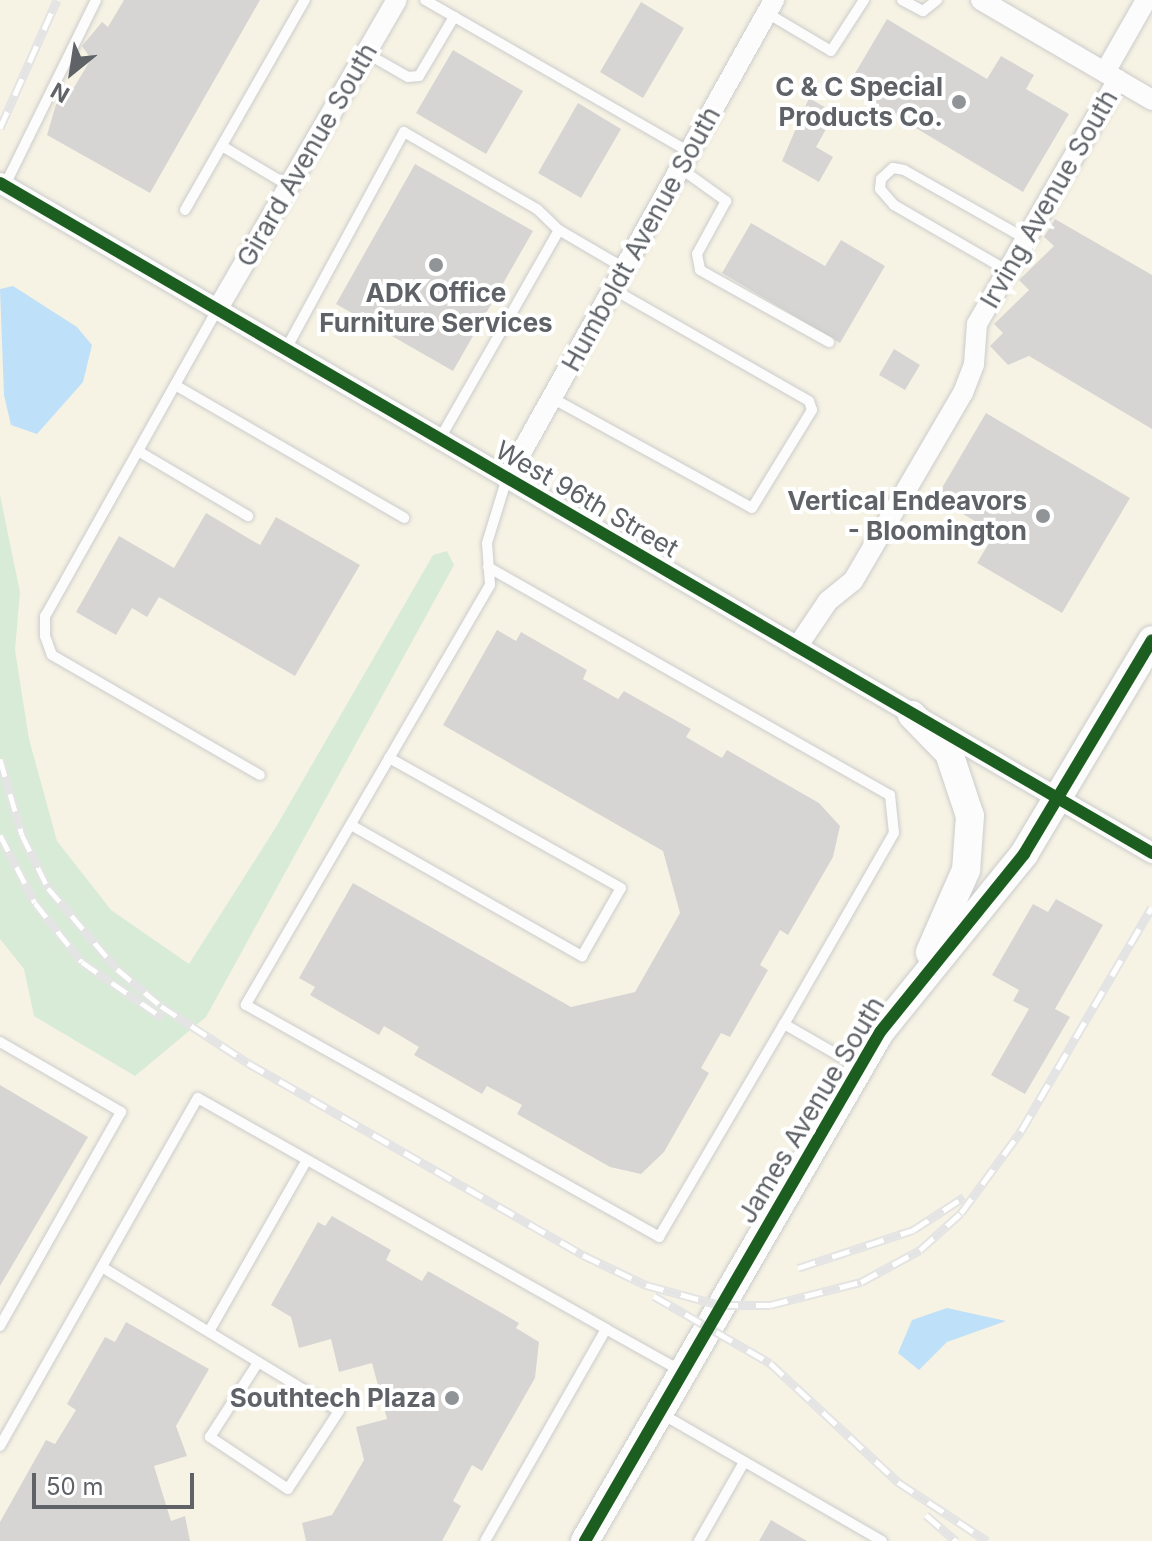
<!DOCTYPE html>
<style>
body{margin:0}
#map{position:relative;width:1152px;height:1541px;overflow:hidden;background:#efeeea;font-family:Inter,sans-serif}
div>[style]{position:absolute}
.commercial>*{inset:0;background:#f7f3e4}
.green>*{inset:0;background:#d8ebd6}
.water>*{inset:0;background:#bfe0f9}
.building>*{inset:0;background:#d6d5d3}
.roads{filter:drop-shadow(0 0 2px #cbcccc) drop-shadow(0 0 2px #cbcccc)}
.lane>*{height:10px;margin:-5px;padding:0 5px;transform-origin:5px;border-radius:5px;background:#fdfcfc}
.street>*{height:20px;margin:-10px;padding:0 10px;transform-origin:10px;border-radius:10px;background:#fdfcfc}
.secondary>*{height:28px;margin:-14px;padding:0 14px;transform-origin:14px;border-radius:14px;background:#fdfcfc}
.rail>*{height:9px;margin-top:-4.5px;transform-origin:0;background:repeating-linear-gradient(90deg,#fff 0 18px,#e4e4e4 0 36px);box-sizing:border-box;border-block:2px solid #e4e4e4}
.cycleway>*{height:12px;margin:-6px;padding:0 6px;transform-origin:6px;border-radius:6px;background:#1b5e20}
.dots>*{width:22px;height:22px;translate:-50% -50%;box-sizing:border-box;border:4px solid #fff;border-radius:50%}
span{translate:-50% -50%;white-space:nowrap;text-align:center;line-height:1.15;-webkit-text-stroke:8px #fff;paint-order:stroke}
.poi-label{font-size:26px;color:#5f6368;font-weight:700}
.right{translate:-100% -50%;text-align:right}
.street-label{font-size:26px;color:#5f6368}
.north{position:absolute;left:32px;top:32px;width:80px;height:80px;-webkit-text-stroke:6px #fff;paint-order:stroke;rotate:210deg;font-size:22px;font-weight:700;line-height:32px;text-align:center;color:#5f6368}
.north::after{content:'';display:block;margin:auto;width:28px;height:36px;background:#5f6368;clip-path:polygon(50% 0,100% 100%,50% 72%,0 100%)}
.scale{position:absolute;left:32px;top:1473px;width:162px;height:36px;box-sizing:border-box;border:4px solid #5f6368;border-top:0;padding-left:10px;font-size:24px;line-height:28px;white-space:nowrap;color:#5f6368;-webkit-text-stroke:6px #fff;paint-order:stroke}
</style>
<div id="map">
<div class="commercial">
<i style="clip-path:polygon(0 0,1152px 0,1152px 1541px,0 1541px)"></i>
</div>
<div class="green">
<i style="clip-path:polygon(0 495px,20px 592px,15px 650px,29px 739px,57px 841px,111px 910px,189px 964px,276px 827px,433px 555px,447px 551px,454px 565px,206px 1017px,135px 1076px,34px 1016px,24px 969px,0 939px)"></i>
</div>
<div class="water">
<i style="clip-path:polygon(13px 286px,77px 327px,92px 345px,83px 382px,37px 434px,11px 425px,4px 395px,0 289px)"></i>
<i style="clip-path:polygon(947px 1308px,1006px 1321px,947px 1342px,919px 1370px,898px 1353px,912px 1320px)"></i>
</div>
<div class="building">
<i style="clip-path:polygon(124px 0,260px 0,150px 193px,47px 135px,60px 91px,66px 84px,73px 89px,91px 59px,82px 46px,102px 22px,108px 27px)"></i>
<i style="clip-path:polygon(641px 2px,684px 28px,643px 98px,600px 72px)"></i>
<i style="clip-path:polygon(887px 19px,987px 79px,1001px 56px,1034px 75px,1026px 89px,1069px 114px,1023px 192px,847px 87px)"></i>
<i style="clip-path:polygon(453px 50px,523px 91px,486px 154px,416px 113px)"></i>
<i style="clip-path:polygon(809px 98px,835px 113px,816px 147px,833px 157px,819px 182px,782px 161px)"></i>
<i style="clip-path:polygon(578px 103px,621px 129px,581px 198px,538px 173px)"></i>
<i style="clip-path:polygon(415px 164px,533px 231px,453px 371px,336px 304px)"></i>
<i style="clip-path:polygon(1055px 219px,1152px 275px,1152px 429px,1029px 356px,1008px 365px,990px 346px,1003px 333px,994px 324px,1029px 290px,1019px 280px,1054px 246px,1044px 237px)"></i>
<i style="clip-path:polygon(751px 223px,825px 266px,841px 240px,885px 266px,840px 343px,722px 273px)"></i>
<i style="clip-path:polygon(894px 349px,920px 365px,905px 390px,879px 375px)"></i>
<i style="clip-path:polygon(986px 413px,1130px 498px,1062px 613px,977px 563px,995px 533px,936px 498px)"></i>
<i style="clip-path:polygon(206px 513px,260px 545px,276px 517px,360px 565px,295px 676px,159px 597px,147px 617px,132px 608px,116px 635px,76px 612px,119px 536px,174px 568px)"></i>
<i style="clip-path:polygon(497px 630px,516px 641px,521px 632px,587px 670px,583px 679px,618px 699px,624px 691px,691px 729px,686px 737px,722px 758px,727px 750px,819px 803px,840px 826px,833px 857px,788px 935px,780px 930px,760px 965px,768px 970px,730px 1037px,721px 1033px,701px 1068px,709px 1073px,664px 1152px,641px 1174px,610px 1167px,517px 1114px,522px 1105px,487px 1086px,482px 1094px,414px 1055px,419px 1047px,384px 1026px,379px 1035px,310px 995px,315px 987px,299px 978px,353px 883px,571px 1007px,635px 992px,680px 913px,663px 851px,443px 725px)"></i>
<i style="clip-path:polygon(1056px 899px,1103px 925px,1055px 1009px,1070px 1017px,1025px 1094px,991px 1075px,1029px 1009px,1013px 1001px,1019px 990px,992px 975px,1033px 904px,1048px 912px)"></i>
<i style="clip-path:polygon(0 1085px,88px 1137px,0 1286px)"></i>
<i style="clip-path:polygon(332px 1216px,391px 1250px,386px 1260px,422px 1281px,428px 1271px,519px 1323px,516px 1328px,539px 1342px,535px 1378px,482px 1471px,472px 1465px,453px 1501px,461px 1506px,442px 1541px,306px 1541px,302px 1523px,332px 1515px,364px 1460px,356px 1427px,387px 1419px,372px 1363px,339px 1372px,331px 1339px,299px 1348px,291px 1317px,271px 1305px,318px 1222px,325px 1226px)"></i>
<i style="clip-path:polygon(126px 1322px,209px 1369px,176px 1426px,187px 1456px,154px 1466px,171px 1521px,185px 1516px,190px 1541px,0 1541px,0 1522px,46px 1440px,55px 1444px,76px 1410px,67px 1404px,105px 1337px,115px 1342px)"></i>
<i style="clip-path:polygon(771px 1520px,807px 1541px,759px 1541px)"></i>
</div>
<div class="roads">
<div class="lane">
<i style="left:425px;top:0;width:305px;rotate:29.9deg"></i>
<i style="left:902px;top:0;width:24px;rotate:28deg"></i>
<i style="left:923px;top:11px;width:18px;rotate:-38deg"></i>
<i style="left:767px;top:13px;width:74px;rotate:30.7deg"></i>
<i style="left:831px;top:51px;width:61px;rotate:-57.1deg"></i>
<i style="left:366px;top:53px;width:48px;rotate:29.7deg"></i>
<i style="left:408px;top:77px;width:11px;rotate:-5deg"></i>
<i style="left:419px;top:76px;width:69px;rotate:-59.3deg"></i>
<i style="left:222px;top:146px;width:78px;rotate:30.8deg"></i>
<i style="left:680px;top:168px;width:57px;rotate:35.7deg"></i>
<i style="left:726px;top:201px;width:60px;rotate:118.7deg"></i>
<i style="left:697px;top:254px;width:16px;rotate:79deg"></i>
<i style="left:700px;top:270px;width:148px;rotate:29.2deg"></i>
<i style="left:5px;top:185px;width:206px;rotate:-63.8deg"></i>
<i style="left:185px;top:210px;width:242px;rotate:-60.3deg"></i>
<i style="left:559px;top:230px;width:75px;rotate:30.3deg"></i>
<i style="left:1008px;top:271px;width:132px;rotate:-149.9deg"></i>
<i style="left:894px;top:205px;width:21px;rotate:-131deg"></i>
<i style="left:880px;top:189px;width:10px;rotate:-84deg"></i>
<i style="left:881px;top:179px;width:16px;rotate:-43deg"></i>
<i style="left:893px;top:168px;width:11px;rotate:10deg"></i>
<i style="left:904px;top:170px;width:140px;rotate:29.5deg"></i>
<i style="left:217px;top:310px;width:351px;rotate:119.3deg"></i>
<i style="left:45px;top:616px;width:20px;rotate:90deg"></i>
<i style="left:45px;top:636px;width:20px;rotate:70deg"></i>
<i style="left:52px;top:655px;width:240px;rotate:30deg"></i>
<i style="left:286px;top:349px;width:247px;rotate:-61.5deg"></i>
<i style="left:404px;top:132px;width:154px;rotate:30.1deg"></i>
<i style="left:537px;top:209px;width:30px;rotate:44deg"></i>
<i style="left:559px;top:230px;width:241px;rotate:119.7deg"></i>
<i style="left:175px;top:385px;width:265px;rotate:30.1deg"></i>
<i style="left:552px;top:398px;width:228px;rotate:28.8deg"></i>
<i style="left:752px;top:508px;width:115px;rotate:-58.5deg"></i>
<i style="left:812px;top:410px;width:9px;rotate:-108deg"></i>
<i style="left:809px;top:401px;width:226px;rotate:-150.3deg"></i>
<i style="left:138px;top:451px;width:128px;rotate:30.6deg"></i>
<i style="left:507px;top:478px;width:68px;rotate:107.1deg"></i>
<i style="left:487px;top:543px;width:42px;rotate:85.9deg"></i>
<i style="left:490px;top:585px;width:486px;rotate:120.2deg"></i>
<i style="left:246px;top:1005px;width:474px;rotate:29.3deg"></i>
<i style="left:659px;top:1237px;width:247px;rotate:-59.6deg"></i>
<i style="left:784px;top:1024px;width:84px;rotate:29.9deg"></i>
<i style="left:488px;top:567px;width:462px;rotate:29.6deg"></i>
<i style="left:890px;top:795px;width:38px;rotate:84deg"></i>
<i style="left:894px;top:833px;width:220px;rotate:119.9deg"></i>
<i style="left:351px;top:825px;width:266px;rotate:29.6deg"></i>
<i style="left:582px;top:956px;width:78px;rotate:-60.2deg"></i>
<i style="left:621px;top:888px;width:266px;rotate:-150.7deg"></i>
<i style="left:0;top:1042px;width:140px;rotate:30deg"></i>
<i style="left:121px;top:1112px;width:246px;rotate:119.5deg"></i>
<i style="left:102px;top:1267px;width:277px;rotate:31.3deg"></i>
<i style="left:339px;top:1411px;width:93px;rotate:123.2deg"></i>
<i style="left:288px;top:1489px;width:94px;rotate:-146.3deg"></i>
<i style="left:210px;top:1437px;width:87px;rotate:-57.2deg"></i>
<i style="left:211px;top:1328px;width:193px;rotate:-60.3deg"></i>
<i style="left:606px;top:1329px;width:86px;rotate:29.2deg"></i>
<i style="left:662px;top:1414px;width:254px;rotate:30deg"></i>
<i style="left:0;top:1446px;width:400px;rotate:-60.4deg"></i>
<i style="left:198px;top:1098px;width:469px;rotate:29.5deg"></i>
<i style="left:606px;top:1329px;width:244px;rotate:119.7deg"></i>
<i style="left:699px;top:1541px;width:91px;rotate:-60.3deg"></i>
</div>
<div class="street">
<i style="left:981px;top:0;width:198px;rotate:30.3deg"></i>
<i style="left:1105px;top:72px;width:83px;rotate:-60.3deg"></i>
<i style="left:0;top:183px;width:1333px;rotate:30.18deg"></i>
<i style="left:217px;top:310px;width:358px;rotate:-59.9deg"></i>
<i style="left:507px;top:478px;width:548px;rotate:-60.81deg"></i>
<i style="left:797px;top:647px;width:55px;rotate:-56deg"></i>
<i style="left:828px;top:601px;width:32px;rotate:-39deg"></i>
<i style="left:853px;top:581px;width:218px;rotate:-59.7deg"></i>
<i style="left:963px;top:393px;width:31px;rotate:-69deg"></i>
<i style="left:974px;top:364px;width:40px;rotate:-85.7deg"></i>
<i style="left:977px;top:324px;width:282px;rotate:-60deg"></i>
</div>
<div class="secondary">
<i style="left:912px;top:715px;width:53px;rotate:45.8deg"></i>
<i style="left:949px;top:753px;width:66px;rotate:71.6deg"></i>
<i style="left:970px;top:816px;width:54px;rotate:94.2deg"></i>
<i style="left:966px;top:870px;width:90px;rotate:113.7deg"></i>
<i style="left:585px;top:1541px;width:588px;rotate:-59.9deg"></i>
<i style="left:880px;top:1032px;width:229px;rotate:-51deg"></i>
<i style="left:1024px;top:854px;width:249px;rotate:-59.1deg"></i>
</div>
</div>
<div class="rail">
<i style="left:0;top:128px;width:140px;rotate:-66deg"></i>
<i style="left:0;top:759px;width:79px;rotate:73.9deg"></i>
<i style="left:22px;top:835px;width:59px;rotate:63.9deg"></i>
<i style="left:48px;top:888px;width:106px;rotate:49.6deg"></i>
<i style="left:117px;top:969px;width:57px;rotate:40.1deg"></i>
<i style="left:161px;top:1006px;width:104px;rotate:33.2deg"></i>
<i style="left:248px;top:1063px;width:386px;rotate:29.8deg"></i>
<i style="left:583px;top:1255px;width:70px;rotate:25.5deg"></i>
<i style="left:646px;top:1285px;width:77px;rotate:15.1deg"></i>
<i style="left:720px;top:1305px;width:50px"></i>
<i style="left:770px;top:1305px;width:94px;rotate:-14.2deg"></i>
<i style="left:861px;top:1282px;width:67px;rotate:-28.5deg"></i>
<i style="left:920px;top:1250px;width:55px;rotate:-42.1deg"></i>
<i style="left:961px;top:1213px;width:102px;rotate:-53.8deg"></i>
<i style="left:1021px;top:1131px;width:259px;rotate:-59.7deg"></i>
<i style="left:0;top:835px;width:76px;rotate:62.8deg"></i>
<i style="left:35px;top:903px;width:75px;rotate:51.5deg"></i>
<i style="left:82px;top:962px;width:98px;rotate:34.7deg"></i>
<i style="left:798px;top:1268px;width:121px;rotate:-18.3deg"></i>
<i style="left:913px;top:1230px;width:61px;rotate:-32.9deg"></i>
<i style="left:654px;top:1296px;width:134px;rotate:30deg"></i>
<i style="left:770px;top:1363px;width:175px;rotate:42.9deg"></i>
<i style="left:898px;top:1482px;width:107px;rotate:33.5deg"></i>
<i style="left:926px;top:1515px;width:40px;rotate:41deg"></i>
</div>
<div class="cycleway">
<i style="left:0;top:183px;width:1333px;rotate:30.18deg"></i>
<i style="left:585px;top:1541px;width:588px;rotate:-59.9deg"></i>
<i style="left:880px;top:1032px;width:229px;rotate:-51deg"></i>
<i style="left:1024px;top:854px;width:249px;rotate:-59.1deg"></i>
</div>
<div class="dots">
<i style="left:959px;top:102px;background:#919496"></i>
<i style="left:436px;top:265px;background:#919496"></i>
<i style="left:1043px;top:516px;background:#919496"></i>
<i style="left:452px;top:1398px;background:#919496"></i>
</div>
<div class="poi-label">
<span class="right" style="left:943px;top:102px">C &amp; C Special<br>Products Co.</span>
<span style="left:436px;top:308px">ADK Office<br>Furniture Services</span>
<span class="right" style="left:1027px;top:516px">Vertical Endeavors<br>- Bloomington</span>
<span class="right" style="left:436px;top:1398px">Southtech Plaza</span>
</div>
<div class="street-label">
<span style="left:307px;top:155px;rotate:-60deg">Girard Avenue South</span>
<span style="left:1049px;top:199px;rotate:-60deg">Irving Avenue South</span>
<span style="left:641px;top:239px;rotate:-61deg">Humboldt Avenue South</span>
<span style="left:587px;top:499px;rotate:30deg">West 96th Street</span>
<span style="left:811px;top:1110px;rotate:-59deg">James Avenue South</span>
</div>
<div class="north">N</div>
<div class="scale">50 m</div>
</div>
